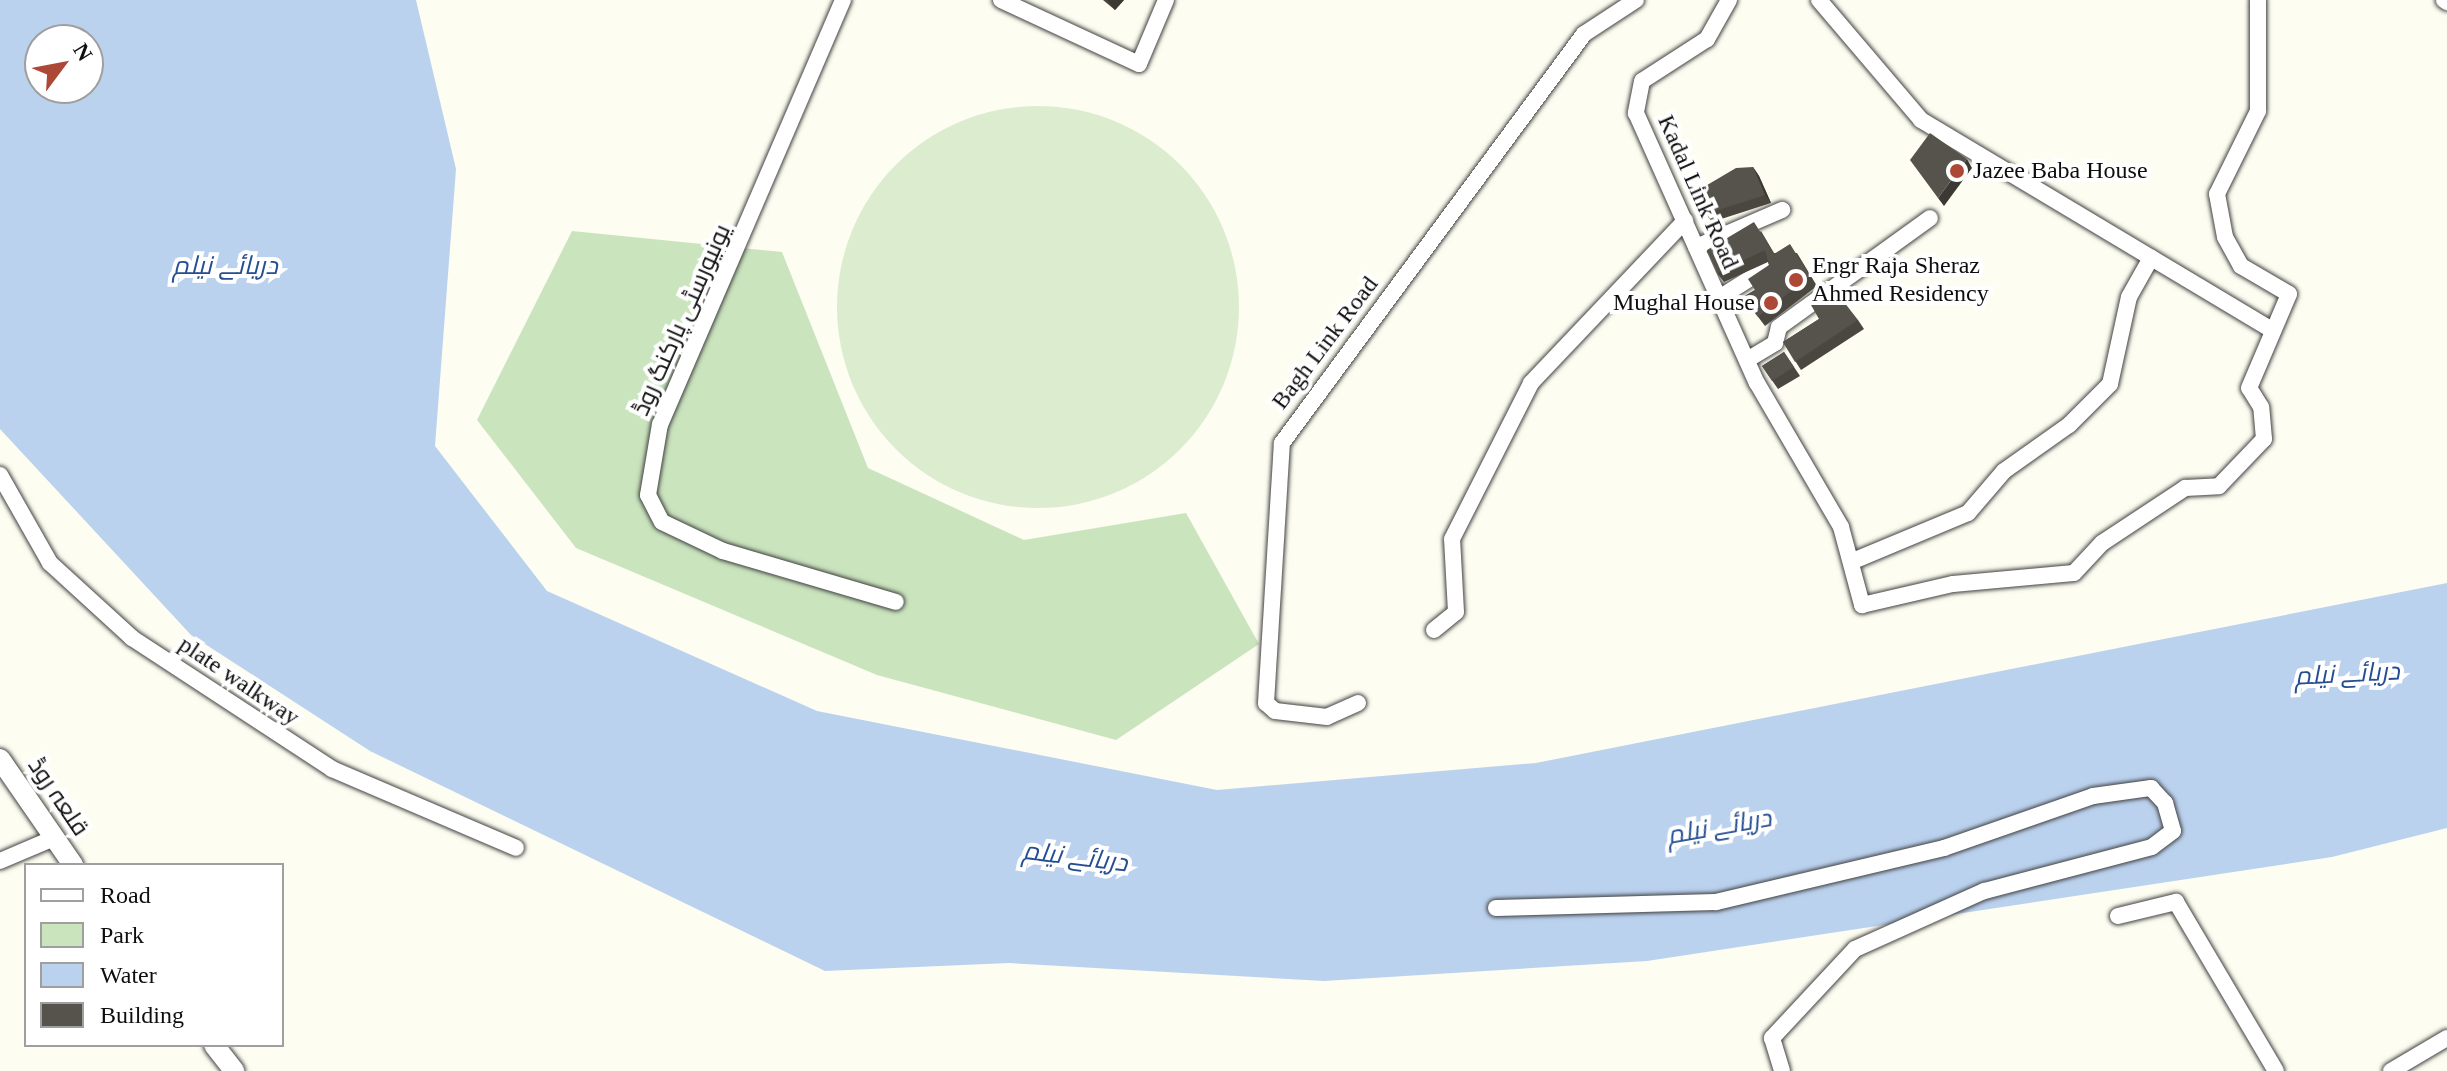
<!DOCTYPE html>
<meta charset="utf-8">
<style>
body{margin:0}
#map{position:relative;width:2447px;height:1071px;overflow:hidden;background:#fdfdf1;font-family:"Times New Roman",Cairo,serif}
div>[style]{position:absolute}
.green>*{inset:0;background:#cae4be}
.pitch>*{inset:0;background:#dcedcf}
.round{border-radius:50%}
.water>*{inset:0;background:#bbd2ef}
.roads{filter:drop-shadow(0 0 2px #414141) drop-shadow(0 0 2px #414141)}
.minor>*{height:16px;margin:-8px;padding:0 8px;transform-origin:8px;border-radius:8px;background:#fff}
.tertiary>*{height:20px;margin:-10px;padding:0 10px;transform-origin:10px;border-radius:10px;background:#fff}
.wall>*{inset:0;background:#4a4741}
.shaded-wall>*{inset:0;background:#3c3935}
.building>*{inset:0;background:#56524c}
.dots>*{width:22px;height:22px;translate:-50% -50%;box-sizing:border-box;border:4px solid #fff;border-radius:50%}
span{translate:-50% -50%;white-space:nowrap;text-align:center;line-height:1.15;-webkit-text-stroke:8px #fff;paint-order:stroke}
.poi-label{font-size:24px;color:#0e0e0e}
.left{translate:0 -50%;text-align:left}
.right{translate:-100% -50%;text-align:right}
.street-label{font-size:24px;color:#0e0e0e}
.water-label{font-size:26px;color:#264e92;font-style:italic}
.legend{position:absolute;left:24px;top:863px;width:260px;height:184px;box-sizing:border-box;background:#fff;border:2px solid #9f9f9f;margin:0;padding:10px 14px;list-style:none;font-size:24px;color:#0e0e0e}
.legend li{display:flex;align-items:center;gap:16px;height:40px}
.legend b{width:40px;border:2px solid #9f9f9f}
.north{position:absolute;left:24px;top:24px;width:80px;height:80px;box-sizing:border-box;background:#fff;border:2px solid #9f9f9f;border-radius:50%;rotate:58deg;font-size:22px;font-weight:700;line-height:32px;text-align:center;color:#0e0e0e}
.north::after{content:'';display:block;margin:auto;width:28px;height:36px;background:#ae4836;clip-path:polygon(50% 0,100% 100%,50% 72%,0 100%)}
</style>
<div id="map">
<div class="green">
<i style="clip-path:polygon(572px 231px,782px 252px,868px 468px,1024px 540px,1186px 513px,1259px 644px,1116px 740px,877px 675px,576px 548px,477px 420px)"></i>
</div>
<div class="pitch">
<i class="round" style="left:837px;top:106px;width:402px;height:402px"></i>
</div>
<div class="water">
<i style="clip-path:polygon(evenodd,0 0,416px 0,456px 169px,435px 446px,547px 591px,817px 711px,1217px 790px,1536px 763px,2447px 583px,2447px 828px,2332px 857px,1647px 961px,1324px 981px,1009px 963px,825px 971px,370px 751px,191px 635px,0 429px,0 0,40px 40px,88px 40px,88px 88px,40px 88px,40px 40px)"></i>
</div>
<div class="roads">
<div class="minor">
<i style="left:843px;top:0;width:462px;rotate:113.3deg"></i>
<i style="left:660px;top:424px;width:72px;rotate:99.6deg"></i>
<i style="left:648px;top:495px;width:30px;rotate:63deg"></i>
<i style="left:662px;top:522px;width:68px;rotate:25.4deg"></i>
<i style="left:723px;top:551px;width:180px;rotate:16.4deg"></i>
<i style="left:1001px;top:0;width:152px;rotate:24.9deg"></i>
<i style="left:1139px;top:64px;width:69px;rotate:-67.1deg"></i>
<i style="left:1729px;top:0;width:45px;rotate:119.4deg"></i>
<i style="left:1707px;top:39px;width:77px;rotate:147.1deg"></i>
<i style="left:1642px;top:81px;width:33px;rotate:101deg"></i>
<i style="left:1636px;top:113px;width:296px;rotate:65.9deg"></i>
<i style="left:1757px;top:383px;width:167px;rotate:59.7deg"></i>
<i style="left:1841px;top:527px;width:81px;rotate:74.9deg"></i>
<i style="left:1862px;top:605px;width:93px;rotate:-13deg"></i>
<i style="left:1953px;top:584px;width:121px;rotate:-5.2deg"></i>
<i style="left:2074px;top:573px;width:41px;rotate:-47deg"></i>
<i style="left:2102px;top:543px;width:100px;rotate:-33.5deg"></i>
<i style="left:2185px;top:488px;width:34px;rotate:-3deg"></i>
<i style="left:2219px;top:486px;width:65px;rotate:-46.2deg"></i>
<i style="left:2264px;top:439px;width:32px;rotate:-95deg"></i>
<i style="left:2261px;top:407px;width:22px;rotate:-122deg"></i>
<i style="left:2249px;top:388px;width:102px;rotate:-66.9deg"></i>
<i style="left:2289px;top:294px;width:56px;rotate:-149.7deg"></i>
<i style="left:2241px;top:266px;width:33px;rotate:-119deg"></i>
<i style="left:2225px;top:237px;width:44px;rotate:-100.5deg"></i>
<i style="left:2217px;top:194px;width:93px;rotate:-63.7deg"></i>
<i style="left:2258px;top:111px;width:111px;rotate:-90deg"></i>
<i style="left:1819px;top:0;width:157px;rotate:49.6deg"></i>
<i style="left:1921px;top:120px;width:410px;rotate:30.9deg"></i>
<i style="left:2444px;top:0;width:4px;rotate:34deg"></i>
<i style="left:1696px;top:247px;width:94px;rotate:-23.3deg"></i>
<i style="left:1719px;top:298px;width:54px;rotate:-32.2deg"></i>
<i style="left:1747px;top:360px;width:33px;rotate:-31deg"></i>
<i style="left:1775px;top:343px;width:16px;rotate:-76deg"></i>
<i style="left:1779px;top:327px;width:186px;rotate:-35.8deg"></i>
<i style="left:0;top:475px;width:101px;rotate:60.4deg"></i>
<i style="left:50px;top:563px;width:111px;rotate:42.4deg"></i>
<i style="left:132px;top:638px;width:239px;rotate:33.2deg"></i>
<i style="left:332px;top:769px;width:200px;rotate:23.2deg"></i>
<i style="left:1853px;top:561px;width:125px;rotate:-22.7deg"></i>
<i style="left:1968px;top:513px;width:55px;rotate:-49.4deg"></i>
<i style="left:2004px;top:471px;width:80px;rotate:-35.3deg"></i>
<i style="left:2069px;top:425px;width:58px;rotate:-45deg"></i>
<i style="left:2110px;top:384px;width:89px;rotate:-77.7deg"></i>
<i style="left:2129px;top:297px;width:45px;rotate:-60.6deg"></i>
<i style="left:1434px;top:630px;width:28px;rotate:-39deg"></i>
<i style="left:1456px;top:612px;width:73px;rotate:-93.1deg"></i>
<i style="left:1452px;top:539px;width:175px;rotate:-63.1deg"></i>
<i style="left:1531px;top:383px;width:224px;rotate:-46.5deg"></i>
<i style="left:1358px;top:703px;width:34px;rotate:156deg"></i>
<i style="left:1327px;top:717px;width:52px;rotate:-173.4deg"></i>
<i style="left:1275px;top:711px;width:12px;rotate:-138deg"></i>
<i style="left:1266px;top:703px;width:260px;rotate:-86.5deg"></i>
<i style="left:1282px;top:443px;width:508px;rotate:-53.56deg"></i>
<i style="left:1584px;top:34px;width:62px;rotate:-33.2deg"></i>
<i style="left:0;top:861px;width:59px;rotate:-23.1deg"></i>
<i style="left:1496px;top:908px;width:220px;rotate:-1.6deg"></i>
<i style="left:1716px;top:902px;width:234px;rotate:-13.3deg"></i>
<i style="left:1944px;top:848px;width:158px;rotate:-19.2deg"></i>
<i style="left:2093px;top:796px;width:59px;rotate:-7.9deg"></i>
<i style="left:2151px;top:788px;width:21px;rotate:47deg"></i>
<i style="left:2165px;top:803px;width:29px;rotate:74deg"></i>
<i style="left:2173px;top:831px;width:26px;rotate:143deg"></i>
<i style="left:2152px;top:847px;width:174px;rotate:165.3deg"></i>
<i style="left:1984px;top:891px;width:141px;rotate:155.8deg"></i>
<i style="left:1855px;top:949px;width:122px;rotate:133deg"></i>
<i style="left:1772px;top:1038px;width:34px;rotate:73deg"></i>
<i style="left:2118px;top:916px;width:60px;rotate:-13.6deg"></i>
<i style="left:2176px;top:902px;width:196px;rotate:59.4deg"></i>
<i style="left:2391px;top:1071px;width:65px;rotate:-30.5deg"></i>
</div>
<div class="tertiary">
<i style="left:0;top:759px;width:129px;rotate:55.4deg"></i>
<i style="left:214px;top:1045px;width:33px;rotate:52deg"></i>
</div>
</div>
<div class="wall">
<i style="clip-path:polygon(1103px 0,1124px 0,1115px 10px)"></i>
<i style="clip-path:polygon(1753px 167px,1759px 176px,1771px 203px,1712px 222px,1706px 214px)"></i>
<i style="clip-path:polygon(1761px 231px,1774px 253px,1797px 253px,1817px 286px,1765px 326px,1743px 297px,1755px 290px,1769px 265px,1768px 262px,1724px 282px,1717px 273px)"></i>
<i style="clip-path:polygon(1819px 319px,1858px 320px,1864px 329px,1801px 370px,1783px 342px)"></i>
<i style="clip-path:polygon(1784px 352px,1800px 376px,1778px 389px,1762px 366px)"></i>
</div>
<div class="shaded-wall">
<i style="clip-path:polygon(1107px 0,1124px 0,1115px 10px)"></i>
<i style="clip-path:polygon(1967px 159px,1972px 168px,1944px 206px,1938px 198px)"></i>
<i style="clip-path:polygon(1753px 167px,1759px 176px,1771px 203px,1765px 195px)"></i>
</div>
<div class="building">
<i style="clip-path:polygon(1930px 133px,1967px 159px,1938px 198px,1910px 160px)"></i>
<i style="clip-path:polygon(1753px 167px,1765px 195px,1706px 214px,1697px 191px,1736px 168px)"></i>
<i style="clip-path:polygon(1754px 222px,1774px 254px,1790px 244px,1810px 276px,1758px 317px,1743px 297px,1755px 290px,1748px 279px,1769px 265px,1765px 250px,1717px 273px,1707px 250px)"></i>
<i style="clip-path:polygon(1837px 293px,1858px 320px,1795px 362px,1783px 342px,1819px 319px,1811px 305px)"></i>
<i style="clip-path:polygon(1784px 352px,1794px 367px,1772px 381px,1762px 366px)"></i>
</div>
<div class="dots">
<i style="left:1957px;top:171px;background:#ae4836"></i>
<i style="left:1796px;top:280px;background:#ae4836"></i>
<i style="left:1771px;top:303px;background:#ae4836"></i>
</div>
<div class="poi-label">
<span class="left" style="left:1973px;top:171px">Jazee Baba House</span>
<span class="left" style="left:1812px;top:280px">Engr Raja Sheraz<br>Ahmed Residency</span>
<span class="right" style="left:1755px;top:303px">Mughal House</span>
</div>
<div class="street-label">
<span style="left:1698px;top:192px;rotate:66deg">Kadal Link Road</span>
<span style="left:682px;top:320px;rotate:-66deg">یونیورسٹی پارکنگ روڈ</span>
<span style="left:1325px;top:343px;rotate:-53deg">Bagh Link Road</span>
<span style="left:239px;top:681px;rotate:34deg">plate walkway</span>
<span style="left:58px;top:797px;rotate:56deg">قلعہ روڈ</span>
</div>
<div class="water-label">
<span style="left:225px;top:266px">دریائے نیلم</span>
<span style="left:2347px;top:674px;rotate:-3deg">دریائے نیلم</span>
<span style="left:1719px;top:827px;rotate:-10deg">دریائے نیلم</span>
<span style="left:1075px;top:857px;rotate:7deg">دریائے نیلم</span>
</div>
<ul class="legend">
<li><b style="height:10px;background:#fff"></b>Road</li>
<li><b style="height:22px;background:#cae4be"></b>Park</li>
<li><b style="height:22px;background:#bbd2ef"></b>Water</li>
<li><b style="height:22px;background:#56524c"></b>Building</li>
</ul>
<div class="north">N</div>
</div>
